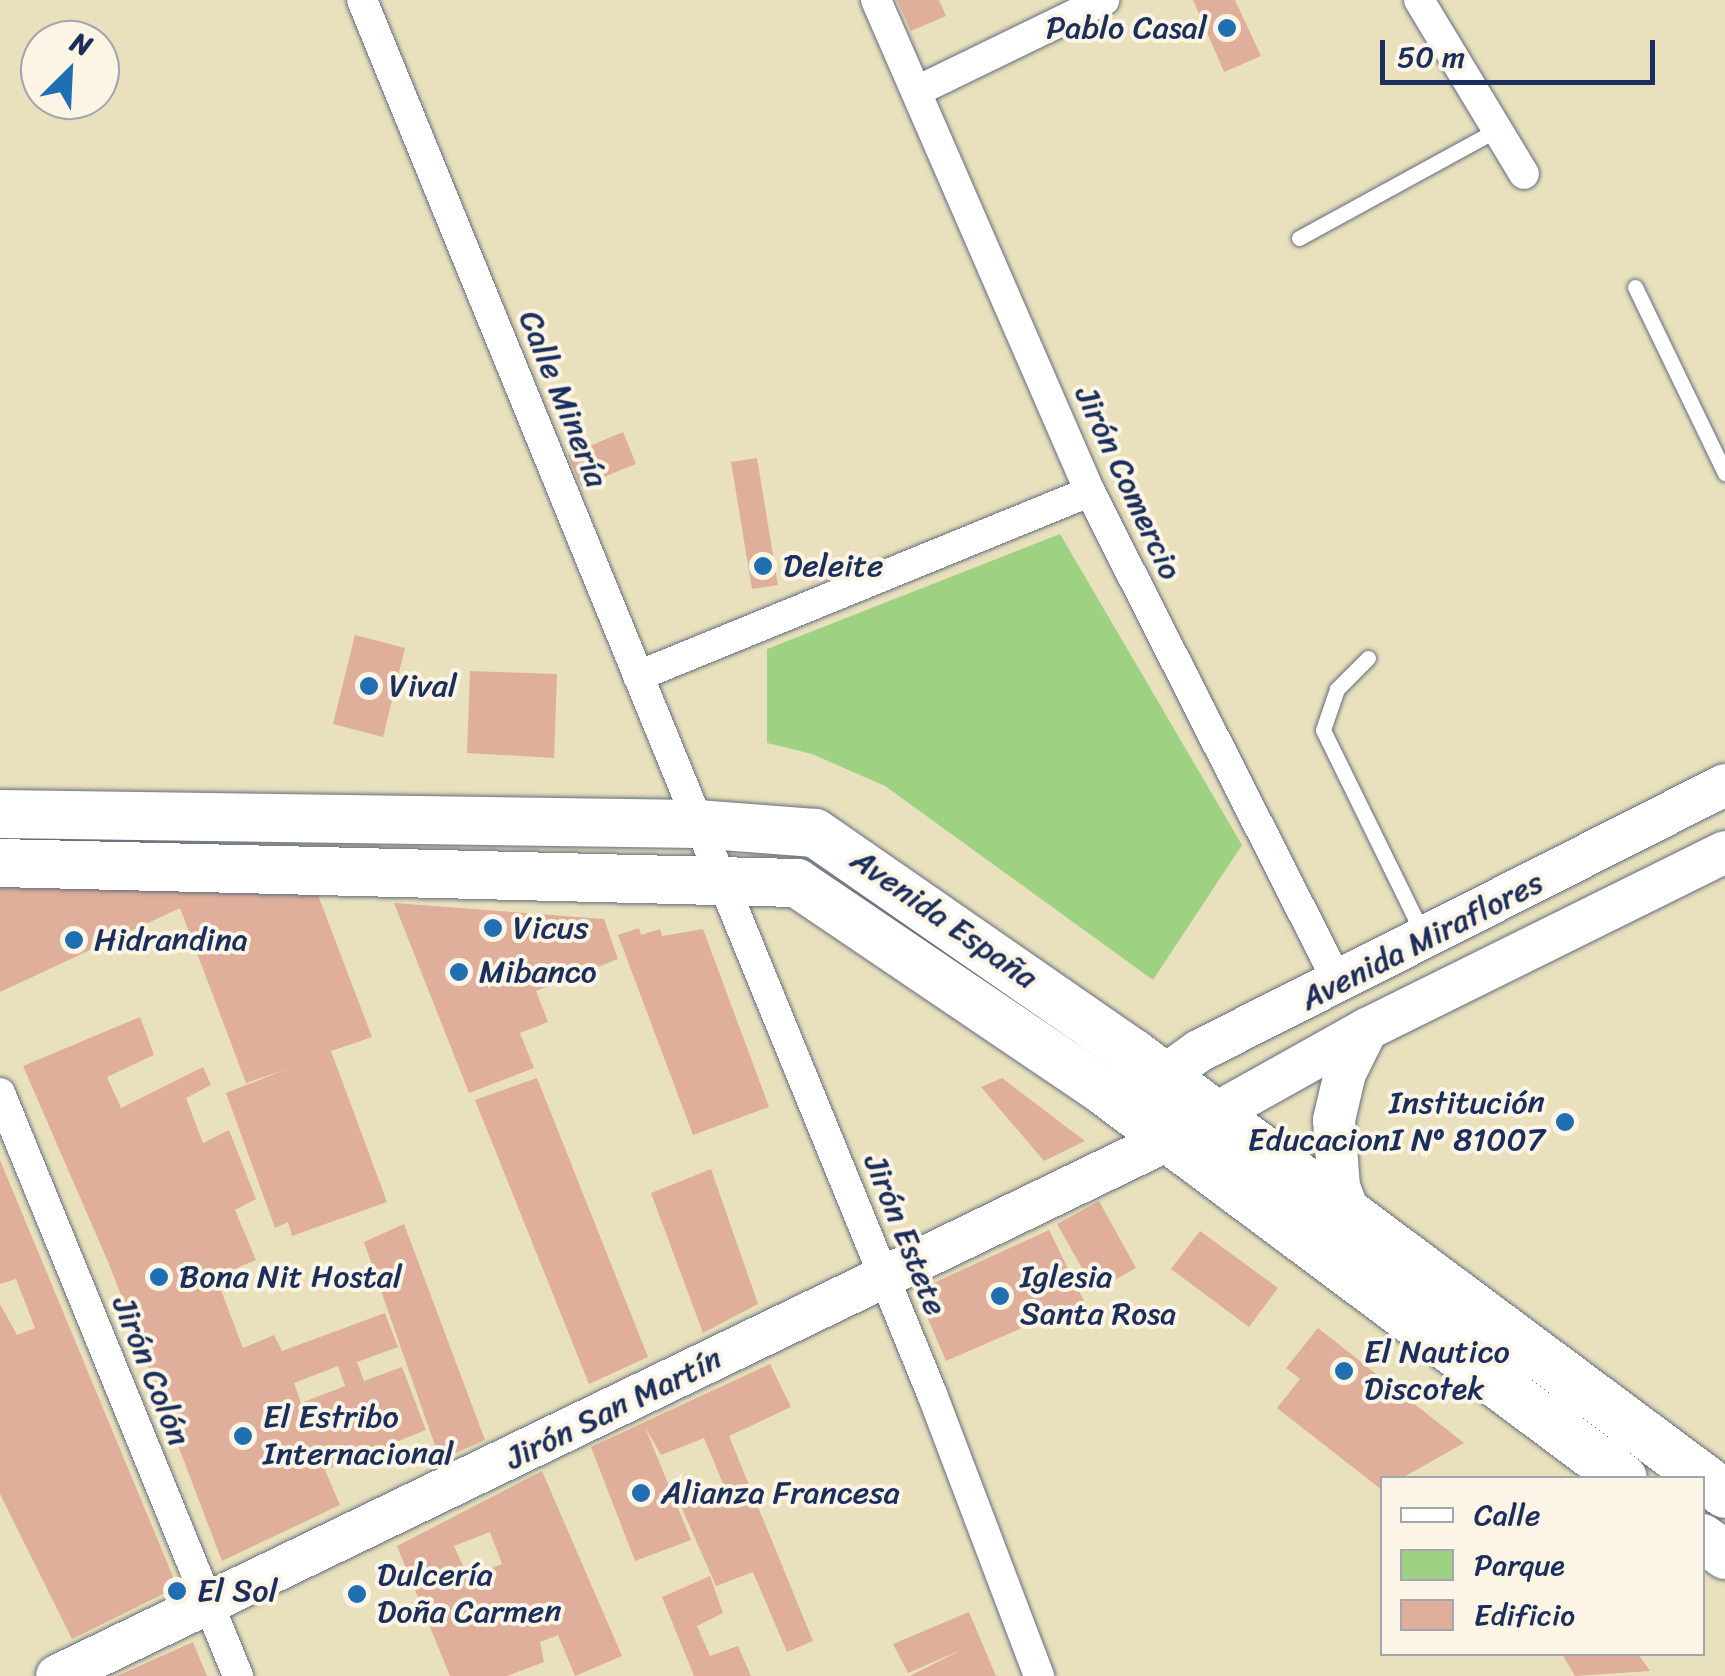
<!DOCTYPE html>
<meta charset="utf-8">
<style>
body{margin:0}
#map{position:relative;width:1725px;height:1676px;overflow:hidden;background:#e9e1bd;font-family:Sriracha,sans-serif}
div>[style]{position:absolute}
.green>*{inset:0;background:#9ed282}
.building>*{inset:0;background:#dfaf9b}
.roads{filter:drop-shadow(0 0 2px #636d7f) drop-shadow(0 0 2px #636d7f)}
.lane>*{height:15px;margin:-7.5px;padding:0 7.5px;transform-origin:7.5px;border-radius:7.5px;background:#fff}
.street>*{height:30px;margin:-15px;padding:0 15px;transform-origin:15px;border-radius:15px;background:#fff}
.secondary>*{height:42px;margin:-21px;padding:0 21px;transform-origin:21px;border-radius:21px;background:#fff}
.primary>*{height:48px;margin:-24px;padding:0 24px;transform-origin:24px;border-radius:24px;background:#fff}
.dots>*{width:28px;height:28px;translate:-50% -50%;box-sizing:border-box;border:5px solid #fcf5e5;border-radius:50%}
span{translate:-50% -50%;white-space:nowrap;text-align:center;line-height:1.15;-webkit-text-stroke:8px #fcf5e5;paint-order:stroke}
.poi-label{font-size:32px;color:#1b2f5e}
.right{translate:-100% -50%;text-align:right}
.left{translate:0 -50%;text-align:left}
.street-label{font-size:32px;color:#1b2f5e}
.legend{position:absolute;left:1380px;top:1476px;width:325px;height:180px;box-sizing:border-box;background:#fcf5e5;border:2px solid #a2a6af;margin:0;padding:12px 18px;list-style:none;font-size:30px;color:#1b2f5e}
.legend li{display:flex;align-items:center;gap:20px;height:50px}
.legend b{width:50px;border:2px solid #a2a6af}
.north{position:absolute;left:20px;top:20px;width:100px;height:100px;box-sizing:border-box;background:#fcf5e5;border:2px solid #a2a6af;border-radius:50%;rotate:24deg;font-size:28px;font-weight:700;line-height:40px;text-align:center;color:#1b2f5e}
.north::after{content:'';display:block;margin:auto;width:35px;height:45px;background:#1f6fb2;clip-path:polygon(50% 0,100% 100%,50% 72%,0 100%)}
.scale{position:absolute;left:1380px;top:40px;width:275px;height:45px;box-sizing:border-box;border:5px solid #1b2f5e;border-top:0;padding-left:12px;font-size:30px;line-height:35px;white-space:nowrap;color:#1b2f5e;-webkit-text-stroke:8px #fcf5e5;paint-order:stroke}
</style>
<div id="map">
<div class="green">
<i style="clip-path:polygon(1060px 534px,1242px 845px,1153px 980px,885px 786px,812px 754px,767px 743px,767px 649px)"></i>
</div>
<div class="building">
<i style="clip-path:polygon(897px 0,939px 0,946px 16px,911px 31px)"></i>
<i style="clip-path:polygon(1193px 0,1235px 0,1261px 56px,1224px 72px)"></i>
<i style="clip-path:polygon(623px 432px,636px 464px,581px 486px,568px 455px)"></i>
<i style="clip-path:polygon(757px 458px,778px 585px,752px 589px,731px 462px)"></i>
<i style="clip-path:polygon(355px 635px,405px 648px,383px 737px,333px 724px)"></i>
<i style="clip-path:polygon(470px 671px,557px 674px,554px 758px,467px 753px)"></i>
<i style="clip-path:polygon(0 884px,318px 895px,372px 1037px,331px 1051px,387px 1202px,292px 1236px,288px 1222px,275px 1228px,226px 1093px,287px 1069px,246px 1083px,180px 908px,0 992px)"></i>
<i style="clip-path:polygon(394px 903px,604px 919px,618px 959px,536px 991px,548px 1022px,520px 1033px,534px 1068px,469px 1093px)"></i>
<i style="clip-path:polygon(639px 928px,641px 935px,660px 929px,662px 936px,703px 929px,769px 1107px,693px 1135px,618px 935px)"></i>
<i style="clip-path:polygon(evenodd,140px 1017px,154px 1055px,107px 1077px,121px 1108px,203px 1067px,211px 1085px,186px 1098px,203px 1143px,229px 1130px,256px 1199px,235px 1210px,256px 1260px,216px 1277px,243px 1348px,274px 1335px,282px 1351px,385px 1313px,398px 1347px,357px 1362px,364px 1381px,402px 1367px,426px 1430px,325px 1470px,340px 1505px,222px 1561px,109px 1264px,23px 1066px,140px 1017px,338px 1366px,345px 1386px,301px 1403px,294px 1383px,338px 1366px)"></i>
<i style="clip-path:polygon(537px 1078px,648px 1357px,589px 1384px,475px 1100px)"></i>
<i style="clip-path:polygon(1002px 1078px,1085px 1141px,1044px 1161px,981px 1087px)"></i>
<i style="clip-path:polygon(0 1160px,174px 1579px,169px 1591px,72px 1639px,0 1494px,0 1304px,17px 1335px,35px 1328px,16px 1279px,0 1284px)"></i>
<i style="clip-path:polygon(711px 1169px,758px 1304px,703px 1333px,651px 1193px)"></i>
<i style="clip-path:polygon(1099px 1201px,1136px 1268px,1095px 1291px,1057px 1224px)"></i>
<i style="clip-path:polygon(404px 1224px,485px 1440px,440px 1460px,364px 1242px)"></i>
<i style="clip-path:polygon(1049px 1230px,1084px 1301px,946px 1361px,916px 1291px)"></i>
<i style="clip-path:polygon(1200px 1231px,1278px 1288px,1249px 1327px,1171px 1269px)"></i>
<i style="clip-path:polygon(1318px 1328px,1464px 1443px,1402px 1478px,1382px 1478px,1382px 1490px,1277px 1408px,1300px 1379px,1286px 1368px)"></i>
<i style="clip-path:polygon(770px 1364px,791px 1407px,729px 1436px,813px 1641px,787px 1652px,753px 1572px,716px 1586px,680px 1504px,724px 1486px,704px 1438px,661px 1455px,645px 1427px,691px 1540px,635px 1561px,591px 1447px)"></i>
<i style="clip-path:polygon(evenodd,542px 1471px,622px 1656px,575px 1676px,558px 1635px,540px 1642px,544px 1662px,507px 1676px,450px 1676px,397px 1546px,542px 1471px,490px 1532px,502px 1564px,468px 1577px,454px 1546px,490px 1532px)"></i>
<i style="clip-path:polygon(710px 1576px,723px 1613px,697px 1626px,710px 1656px,738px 1646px,751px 1676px,694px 1676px,662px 1597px)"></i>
<i style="clip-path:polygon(969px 1612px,996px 1676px,910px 1676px,963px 1649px,908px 1673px,893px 1644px)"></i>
<i style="clip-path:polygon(193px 1642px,207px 1676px,117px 1676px)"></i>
<i style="clip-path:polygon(1562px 1654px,1638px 1654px,1650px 1671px,1575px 1676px)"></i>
</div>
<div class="roads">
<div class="lane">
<i style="left:1299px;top:238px;width:227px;rotate:-28.7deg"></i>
<i style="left:1635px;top:287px;width:207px;rotate:64.2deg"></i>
<i style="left:1368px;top:658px;width:44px;rotate:135deg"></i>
<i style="left:1337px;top:689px;width:43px;rotate:108.9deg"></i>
<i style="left:1323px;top:730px;width:229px;rotate:63.9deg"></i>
</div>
<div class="street">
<i style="left:362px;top:0;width:1506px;rotate:67.76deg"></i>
<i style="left:932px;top:1394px;width:302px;rotate:69.2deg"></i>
<i style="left:876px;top:0;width:537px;rotate:66.49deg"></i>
<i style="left:1090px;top:492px;width:551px;rotate:63.16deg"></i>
<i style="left:1419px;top:0;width:203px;rotate:58.9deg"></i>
<i style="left:919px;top:90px;width:206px;rotate:-25.9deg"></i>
<i style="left:638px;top:676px;width:488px;rotate:-22.2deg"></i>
<i style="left:0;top:1093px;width:630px;rotate:67.79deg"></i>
</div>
<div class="secondary">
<i style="left:1138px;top:1095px;width:75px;rotate:-35.8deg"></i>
<i style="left:1199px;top:1051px;width:589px;rotate:-26.83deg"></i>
<i style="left:1351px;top:1218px;width:33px;rotate:-111deg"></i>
<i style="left:1339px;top:1187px;width:67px;rotate:-94.3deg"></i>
<i style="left:1334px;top:1120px;width:48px;rotate:-76.8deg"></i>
<i style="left:1345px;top:1073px;width:49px;rotate:-63.4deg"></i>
<i style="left:57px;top:1676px;width:1236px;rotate:-25.76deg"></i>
<i style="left:1170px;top:1139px;width:226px;rotate:-29.2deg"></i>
<i style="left:1367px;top:1029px;width:399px;rotate:-26.3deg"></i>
</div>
<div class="primary">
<i style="left:0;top:814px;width:697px;rotate:0.82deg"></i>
<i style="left:697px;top:824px;width:118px;rotate:4.4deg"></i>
<i style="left:815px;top:833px;width:387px;rotate:34.7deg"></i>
<i style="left:1133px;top:1053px;width:738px;rotate:36.68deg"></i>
<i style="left:0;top:863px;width:797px;rotate:1.44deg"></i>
<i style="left:797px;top:883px;width:371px;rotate:34.1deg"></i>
<i style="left:1104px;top:1091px;width:647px;rotate:36.71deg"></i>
<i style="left:1702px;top:1538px;width:29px;rotate:36deg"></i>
</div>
</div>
<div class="dots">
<i style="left:1227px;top:28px;background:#1f6fb2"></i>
<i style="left:763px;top:566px;background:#1f6fb2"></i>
<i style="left:369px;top:686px;background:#1f6fb2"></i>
<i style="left:493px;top:928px;background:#1f6fb2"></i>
<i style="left:74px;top:940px;background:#1f6fb2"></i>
<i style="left:459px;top:972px;background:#1f6fb2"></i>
<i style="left:1565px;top:1122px;background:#1f6fb2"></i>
<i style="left:159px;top:1277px;background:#1f6fb2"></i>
<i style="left:1000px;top:1296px;background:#1f6fb2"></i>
<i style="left:1344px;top:1371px;background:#1f6fb2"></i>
<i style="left:243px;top:1436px;background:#1f6fb2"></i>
<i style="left:641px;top:1493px;background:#1f6fb2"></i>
<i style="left:177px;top:1591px;background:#1f6fb2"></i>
<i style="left:357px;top:1594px;background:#1f6fb2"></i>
</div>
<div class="poi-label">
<span class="right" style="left:1207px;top:28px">Pablo Casal</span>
<span class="left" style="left:783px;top:566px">Deleite</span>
<span class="left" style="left:389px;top:686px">Vival</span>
<span class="left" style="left:513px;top:928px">Vicus</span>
<span class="left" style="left:94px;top:940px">Hidrandina</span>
<span class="left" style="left:479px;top:972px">Mibanco</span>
<span class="right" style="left:1545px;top:1122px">Institución<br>EducacionI Nº 81007</span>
<span class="left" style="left:179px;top:1277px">Bona Nit Hostal</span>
<span class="left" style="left:1020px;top:1296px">Iglesia<br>Santa Rosa</span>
<span class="left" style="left:1364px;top:1371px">El Nautico<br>Discotek</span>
<span class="left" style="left:263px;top:1436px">El Estribo<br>Internacional</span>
<span class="left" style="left:661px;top:1493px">Alianza Francesa</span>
<span class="left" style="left:377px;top:1594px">Dulcería<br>Doña Carmen</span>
<span class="left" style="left:197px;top:1591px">El Sol</span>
</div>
<div class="street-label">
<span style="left:563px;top:399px;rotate:68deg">Calle Minería</span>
<span style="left:1128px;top:483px;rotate:65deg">Jirón Comercio</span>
<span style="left:944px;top:919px;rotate:35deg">Avenida España</span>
<span style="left:1422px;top:941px;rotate:-27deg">Avenida Miraflores</span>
<span style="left:905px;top:1235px;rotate:68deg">Jirón Estete</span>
<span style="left:151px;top:1371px;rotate:68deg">Jirón Colón</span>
<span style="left:614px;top:1409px;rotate:-26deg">Jirón San Martín</span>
</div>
<ul class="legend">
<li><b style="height:12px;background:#fff"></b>Calle</li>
<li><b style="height:28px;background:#9ed282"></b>Parque</li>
<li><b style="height:28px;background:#dfaf9b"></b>Edificio</li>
</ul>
<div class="north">N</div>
<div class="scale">50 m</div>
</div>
